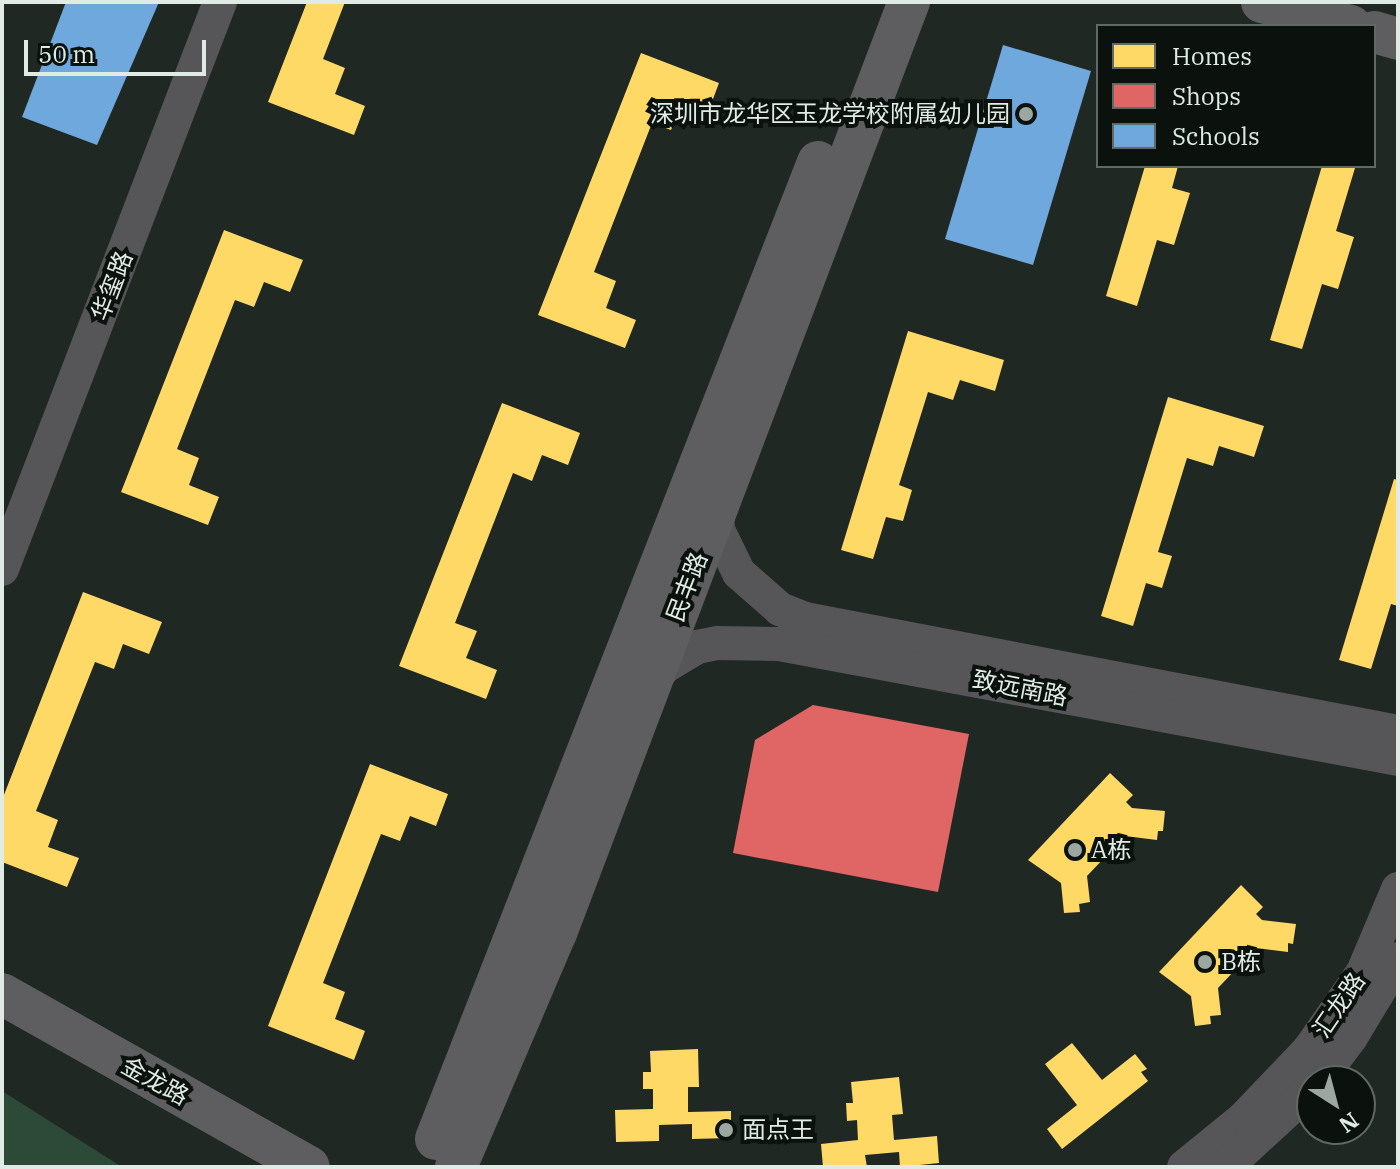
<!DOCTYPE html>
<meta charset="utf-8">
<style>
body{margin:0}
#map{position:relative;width:1400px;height:1169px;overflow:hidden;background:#202823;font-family:"IBM Plex Serif","Noto Sans SC",serif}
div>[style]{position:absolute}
.green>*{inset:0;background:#2d4a39}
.homes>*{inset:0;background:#ffd966}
.shops>*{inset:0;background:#e06666}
.schools>*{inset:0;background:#6fa8dc}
.minor>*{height:34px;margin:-17px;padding:0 17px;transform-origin:17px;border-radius:17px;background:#565558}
.major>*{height:42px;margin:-21px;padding:0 21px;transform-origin:21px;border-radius:21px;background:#5e5e60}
.dots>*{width:22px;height:22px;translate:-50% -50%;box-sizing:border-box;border:4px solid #0b120e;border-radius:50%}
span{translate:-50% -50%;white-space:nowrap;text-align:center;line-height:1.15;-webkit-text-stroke:8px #0b120e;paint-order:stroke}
.poi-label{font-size:24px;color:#e1ebe5}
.right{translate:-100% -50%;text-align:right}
.left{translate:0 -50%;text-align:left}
.street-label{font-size:24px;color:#e1ebe5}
.frame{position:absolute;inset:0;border:4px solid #e1ebe5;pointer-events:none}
.legend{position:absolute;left:1096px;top:24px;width:280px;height:144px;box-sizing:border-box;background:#0b120e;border:2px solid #616964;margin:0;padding:10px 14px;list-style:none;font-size:24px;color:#e1ebe5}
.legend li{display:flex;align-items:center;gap:16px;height:40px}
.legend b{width:40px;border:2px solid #616964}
.north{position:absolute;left:1296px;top:1065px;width:80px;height:80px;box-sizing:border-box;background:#0b120e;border:2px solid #616964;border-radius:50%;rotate:144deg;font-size:22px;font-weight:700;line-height:32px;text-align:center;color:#e1ebe5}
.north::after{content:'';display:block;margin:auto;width:28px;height:36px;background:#9da7a1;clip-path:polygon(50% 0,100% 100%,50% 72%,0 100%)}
.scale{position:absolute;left:24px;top:40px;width:182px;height:36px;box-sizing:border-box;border:4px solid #e1ebe5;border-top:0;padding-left:10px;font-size:24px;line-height:28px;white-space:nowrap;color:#e1ebe5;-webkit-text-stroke:6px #0b120e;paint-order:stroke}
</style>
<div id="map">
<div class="green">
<i style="clip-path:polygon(2px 1091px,122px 1167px,2px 1167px)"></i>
</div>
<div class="homes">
<i style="clip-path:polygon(307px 2px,345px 2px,323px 59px,345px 68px,335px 94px,365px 106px,354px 135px,268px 102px)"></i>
<i style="clip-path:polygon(641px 53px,719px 83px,707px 115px,681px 105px,671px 130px,652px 123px,594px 272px,616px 281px,606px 308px,636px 320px,625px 348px,538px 315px)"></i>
<i style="clip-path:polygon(1145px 166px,1178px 166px,1172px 188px,1190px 193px,1174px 245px,1157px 240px,1137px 306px,1106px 296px)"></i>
<i style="clip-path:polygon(1322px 166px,1355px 168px,1336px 231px,1354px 237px,1338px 289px,1322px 284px,1302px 349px,1270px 340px)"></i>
<i style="clip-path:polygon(224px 230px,303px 260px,290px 292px,264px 282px,254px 307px,235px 300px,177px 449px,199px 458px,189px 485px,219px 497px,208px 525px,121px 492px)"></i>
<i style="clip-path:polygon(908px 331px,1004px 360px,995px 391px,960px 380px,953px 400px,928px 392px,899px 485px,912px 490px,903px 521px,886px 517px,873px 559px,841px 550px)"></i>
<i style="clip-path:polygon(1168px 397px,1264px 426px,1254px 457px,1219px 446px,1213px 466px,1187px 458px,1158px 552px,1172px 556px,1162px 588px,1146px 583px,1133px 626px,1101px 616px)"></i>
<i style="clip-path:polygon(502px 403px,580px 433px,568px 465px,542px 455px,532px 481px,513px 473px,455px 623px,477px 631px,466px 658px,497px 670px,486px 699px,399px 666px)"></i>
<i style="clip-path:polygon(1394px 479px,1398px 480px,1398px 606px,1391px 604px,1371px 669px,1339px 660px)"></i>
<i style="clip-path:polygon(83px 592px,162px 622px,149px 654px,123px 644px,114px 669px,95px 662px,36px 811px,58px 820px,48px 847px,79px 858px,67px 887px,2px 862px,2px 800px)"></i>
<i style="clip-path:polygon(370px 764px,448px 794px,436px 826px,410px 816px,400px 841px,381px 834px,323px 983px,345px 992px,335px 1019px,365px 1031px,354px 1060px,268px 1026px)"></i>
<i style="clip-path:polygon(1110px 773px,1133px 795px,1126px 802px,1132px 808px,1165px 811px,1163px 831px,1158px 831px,1157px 840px,1125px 836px,1087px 876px,1090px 902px,1079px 904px,1080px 912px,1064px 913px,1061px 883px,1028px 860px)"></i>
<i style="clip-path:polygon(752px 792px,877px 814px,866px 871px,741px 849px)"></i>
<i style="clip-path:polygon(1241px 885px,1263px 907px,1256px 914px,1262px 920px,1296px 924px,1293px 944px,1288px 943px,1288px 952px,1256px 948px,1218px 988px,1221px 1015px,1210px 1016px,1211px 1024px,1195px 1026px,1191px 996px,1159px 972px)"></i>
<i style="clip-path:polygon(1072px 1043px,1102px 1080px,1135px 1054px,1147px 1069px,1141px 1072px,1148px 1081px,1062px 1149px,1047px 1129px,1077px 1105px,1045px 1064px)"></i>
<i style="clip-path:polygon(698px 1049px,699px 1087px,688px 1087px,688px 1112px,731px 1111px,731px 1138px,692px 1139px,692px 1124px,659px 1125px,659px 1141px,616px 1142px,615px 1110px,653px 1109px,653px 1089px,643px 1089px,643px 1072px,651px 1072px,650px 1051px)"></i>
<i style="clip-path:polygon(899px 1077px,903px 1114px,892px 1115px,894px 1140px,937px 1136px,939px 1163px,900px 1167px,899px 1152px,865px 1155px,867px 1167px,823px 1167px,821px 1144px,858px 1140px,857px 1120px,847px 1121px,846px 1103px,853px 1103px,851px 1082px)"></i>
</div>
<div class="shops">
<i style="clip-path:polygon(813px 705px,969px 734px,938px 892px,733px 853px,755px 740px)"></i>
</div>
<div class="schools">
<i style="clip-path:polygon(66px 2px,159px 2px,97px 145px,22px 117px)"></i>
<i style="clip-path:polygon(1003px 45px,1091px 71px,1033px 265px,945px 239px)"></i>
</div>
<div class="minor">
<i style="left:717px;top:507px;width:23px;rotate:88deg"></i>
<i style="left:718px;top:530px;width:48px;rotate:64deg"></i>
<i style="left:739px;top:573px;width:55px;rotate:41.3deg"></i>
<i style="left:780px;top:609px;width:27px;rotate:22deg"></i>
<i style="left:805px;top:619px;width:604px;rotate:10.79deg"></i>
<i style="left:2px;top:569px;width:607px;rotate:-68.97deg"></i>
<i style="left:652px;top:681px;width:18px;rotate:-49deg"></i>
<i style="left:664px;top:667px;width:39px;rotate:-31deg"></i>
<i style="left:697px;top:647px;width:20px;rotate:-11deg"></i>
<i style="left:717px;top:643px;width:62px;rotate:0.9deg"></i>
<i style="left:779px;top:644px;width:630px;rotate:10.52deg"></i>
<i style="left:1318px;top:1081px;width:55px;rotate:-53.1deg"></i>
<i style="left:1351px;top:1037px;width:91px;rotate:-58.9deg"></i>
<i style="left:1184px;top:1167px;width:77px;rotate:-39.2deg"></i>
<i style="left:1244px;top:1118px;width:94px;rotate:-46.3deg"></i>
<i style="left:1309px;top:1050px;width:95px;rotate:-55.3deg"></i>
<i style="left:1363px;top:972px;width:90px;rotate:-67.1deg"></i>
<i style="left:1226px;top:1167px;width:117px;rotate:-42.6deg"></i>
</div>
<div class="major">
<i style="left:1262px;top:2px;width:92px;rotate:15.1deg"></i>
<i style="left:1374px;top:32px;width:25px;rotate:16deg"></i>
<i style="left:2px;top:994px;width:352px;rotate:29.4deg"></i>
<i style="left:436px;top:1139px;width:1049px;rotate:-68.64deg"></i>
<i style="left:456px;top:1167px;width:254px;rotate:-66.9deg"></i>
<i style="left:556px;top:933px;width:996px;rotate:-69.24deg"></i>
</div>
<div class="dots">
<i style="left:1026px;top:114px;background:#9da7a1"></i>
<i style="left:1075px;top:850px;background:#9da7a1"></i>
<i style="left:1205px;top:962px;background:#9da7a1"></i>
<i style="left:726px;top:1130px;background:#9da7a1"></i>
</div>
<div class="poi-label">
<span class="right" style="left:1010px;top:114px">深圳市龙华区玉龙学校附属幼儿园</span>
<span class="left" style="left:1091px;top:850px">A栋</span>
<span class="left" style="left:1221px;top:962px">B栋</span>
<span class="left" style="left:742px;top:1130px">面点王</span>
</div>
<div class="street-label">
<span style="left:112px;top:286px;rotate:-69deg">华玺路</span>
<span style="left:687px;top:587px;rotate:-69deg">民丰路</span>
<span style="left:1020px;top:688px;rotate:11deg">致远南路</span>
<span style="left:1339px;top:1005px;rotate:-56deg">汇龙路</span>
<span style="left:155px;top:1081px;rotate:29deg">金龙路</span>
</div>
<div class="frame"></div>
<ul class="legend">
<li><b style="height:22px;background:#ffd966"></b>Homes</li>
<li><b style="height:22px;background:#e06666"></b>Shops</li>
<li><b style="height:22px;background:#6fa8dc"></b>Schools</li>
</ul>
<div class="north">N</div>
<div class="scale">50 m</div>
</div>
